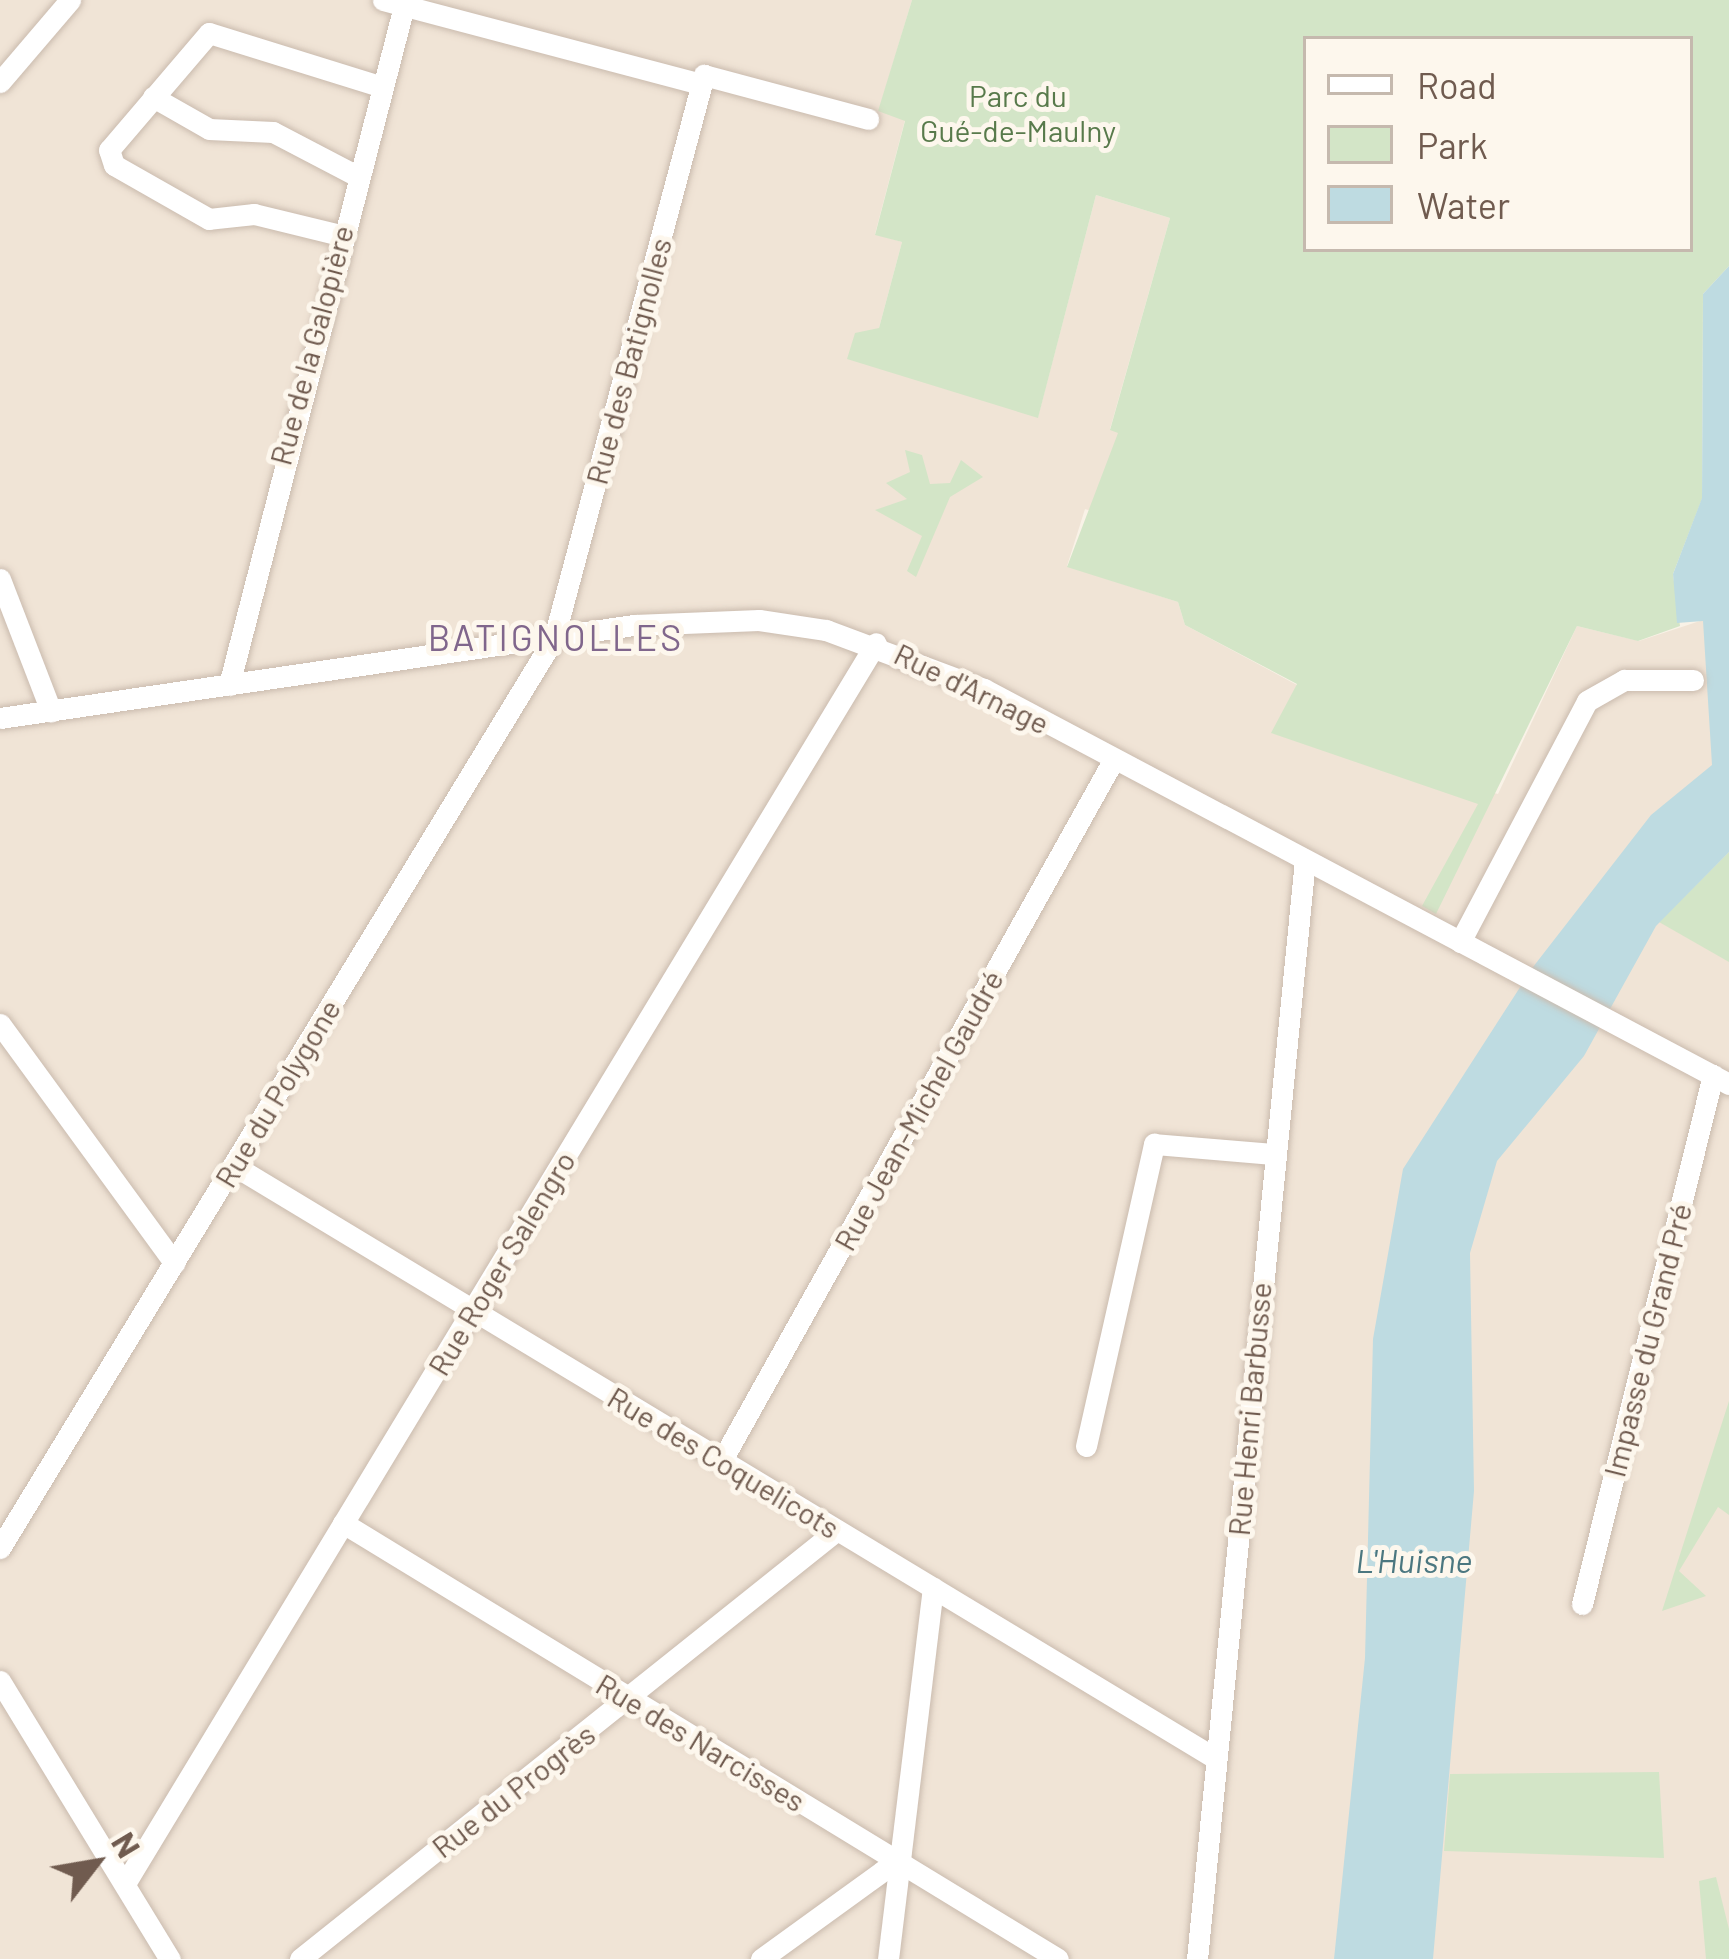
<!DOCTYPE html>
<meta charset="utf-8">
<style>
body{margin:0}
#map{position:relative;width:1729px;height:1959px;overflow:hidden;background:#f9f2e7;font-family:Barlow,sans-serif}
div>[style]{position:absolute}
.residential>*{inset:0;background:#f0e4d6}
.green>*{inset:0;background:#d3e5c7}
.water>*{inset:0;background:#bedbe1}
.roads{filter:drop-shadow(0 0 3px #cabbae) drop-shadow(0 0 3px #cabbae)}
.minor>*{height:21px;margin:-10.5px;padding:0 10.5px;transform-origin:10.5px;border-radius:10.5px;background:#fff}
span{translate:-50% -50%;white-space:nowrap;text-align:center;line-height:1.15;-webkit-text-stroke:10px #fdf7ed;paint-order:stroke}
.park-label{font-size:30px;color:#587a4b}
.street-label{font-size:30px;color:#705b4f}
.water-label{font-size:33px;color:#4b7780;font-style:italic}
.quarter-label{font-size:36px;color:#80668c;letter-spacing:3px}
.legend{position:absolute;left:1303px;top:36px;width:390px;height:216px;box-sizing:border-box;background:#fdf7ed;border:3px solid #c5b9ae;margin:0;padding:15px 21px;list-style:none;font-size:36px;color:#705b4f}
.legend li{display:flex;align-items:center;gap:24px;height:60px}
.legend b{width:60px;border:3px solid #c5b9ae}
.north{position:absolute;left:36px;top:1803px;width:120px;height:120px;-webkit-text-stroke:9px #fdf7ed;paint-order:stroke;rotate:59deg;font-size:33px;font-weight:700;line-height:48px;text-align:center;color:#705b4f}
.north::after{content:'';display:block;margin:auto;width:42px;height:54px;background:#705b4f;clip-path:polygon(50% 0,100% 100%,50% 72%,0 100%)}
</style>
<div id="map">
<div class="residential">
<i style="clip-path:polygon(0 0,912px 0,879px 110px,905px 120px,875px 234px,902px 242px,879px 328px,1038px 417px,1096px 195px,1170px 218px,1110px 429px,1159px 445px,1134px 523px,1085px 509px,1067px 566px,1178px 602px,1185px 625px,1297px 685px,1272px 733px,1498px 794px,1577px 626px,1639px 641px,1703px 620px,1729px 686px,1729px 1959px,0 1959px)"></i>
</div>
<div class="green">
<i style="clip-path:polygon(evenodd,912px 0,1729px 0,1729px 266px,1703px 294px,1702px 499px,1673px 574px,1680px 626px,1638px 641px,1577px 626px,1436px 914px,1422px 906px,1478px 804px,1271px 733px,1297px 684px,1185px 625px,1178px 602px,1067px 567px,1118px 433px,1110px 430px,1170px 218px,1096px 195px,1038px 418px,847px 359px,855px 333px,879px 328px,902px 242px,875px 235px,905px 121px,878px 111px,912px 0,1306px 39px,1690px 39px,1690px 249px,1306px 249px,1306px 39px)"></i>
<i style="clip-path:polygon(905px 450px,922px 455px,930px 484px,950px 483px,961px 460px,983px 477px,950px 497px,916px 577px,907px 571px,922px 536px,875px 510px,907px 499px,886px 483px,910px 472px)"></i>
<i style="clip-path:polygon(1729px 852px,1729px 962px,1659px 922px)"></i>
<i style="clip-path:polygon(1729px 1401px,1729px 1515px,1718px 1507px,1679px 1571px,1706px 1596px,1662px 1611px)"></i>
<i style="clip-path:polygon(1659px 1772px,1664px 1858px,1444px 1851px,1450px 1774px)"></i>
<i style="clip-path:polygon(1716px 1877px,1729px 1929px,1729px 1959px,1706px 1959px,1699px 1881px)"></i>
</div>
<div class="water">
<i style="clip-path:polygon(1729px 266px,1729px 852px,1656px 926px,1584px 1056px,1497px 1161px,1470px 1253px,1474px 1491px,1433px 1959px,1334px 1959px,1365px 1658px,1373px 1339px,1403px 1169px,1533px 967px,1651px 815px,1712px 765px,1703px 621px,1677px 623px,1673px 574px,1702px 498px,1703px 294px)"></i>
</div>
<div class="roads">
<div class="minor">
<i style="left:383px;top:0;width:329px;rotate:14.8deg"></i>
<i style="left:0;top:82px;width:108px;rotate:-49.5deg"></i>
<i style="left:153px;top:97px;width:64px;rotate:29.7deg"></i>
<i style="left:209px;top:129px;width:64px;rotate:2.7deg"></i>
<i style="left:273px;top:132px;width:95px;rotate:27.6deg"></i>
<i style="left:340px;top:235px;width:89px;rotate:-166.3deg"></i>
<i style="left:254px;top:214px;width:45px;rotate:173.7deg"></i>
<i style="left:209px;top:219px;width:109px;rotate:-150.4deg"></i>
<i style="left:114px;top:165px;width:16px;rotate:-108deg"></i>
<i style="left:109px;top:150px;width:154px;rotate:-49.5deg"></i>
<i style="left:209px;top:33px;width:181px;rotate:17.3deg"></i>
<i style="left:0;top:579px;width:142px;rotate:68.9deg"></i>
<i style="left:229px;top:685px;width:701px;rotate:-75.55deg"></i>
<i style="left:0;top:718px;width:641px;rotate:-8.35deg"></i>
<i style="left:634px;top:625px;width:125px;rotate:-2.3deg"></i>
<i style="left:759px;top:620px;width:68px;rotate:8.5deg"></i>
<i style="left:826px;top:630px;width:169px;rotate:20.5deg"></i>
<i style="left:984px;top:689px;width:843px;rotate:27.93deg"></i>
<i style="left:1460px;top:942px;width:272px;rotate:-62.2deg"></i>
<i style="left:1587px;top:701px;width:43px;rotate:-29.6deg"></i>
<i style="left:1624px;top:680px;width:69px"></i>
<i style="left:0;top:1024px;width:296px;rotate:53.9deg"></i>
<i style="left:233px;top:1165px;width:1147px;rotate:31.13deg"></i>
<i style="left:1086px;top:1446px;width:310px;rotate:-77.3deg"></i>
<i style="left:1154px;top:1144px;width:118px;rotate:4.8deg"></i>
<i style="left:722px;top:1460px;width:803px;rotate:-60.79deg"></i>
<i style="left:343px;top:1523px;width:837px;rotate:31.37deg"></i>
<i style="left:0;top:1548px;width:1065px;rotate:-58.67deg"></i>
<i style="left:554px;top:638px;width:583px;rotate:-75.08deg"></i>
<i style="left:704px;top:75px;width:170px;rotate:15deg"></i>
<i style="left:1582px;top:1604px;width:545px;rotate:-76.09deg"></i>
<i style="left:0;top:1681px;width:326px;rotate:58.6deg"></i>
<i style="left:126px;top:1882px;width:1448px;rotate:-58.81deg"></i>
<i style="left:300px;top:1959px;width:687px;rotate:-38.62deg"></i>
<i style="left:761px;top:1959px;width:160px;rotate:-35.9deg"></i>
<i style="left:888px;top:1959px;width:374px;rotate:-83.1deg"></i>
<i style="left:1197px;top:1959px;width:1104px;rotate:-84.39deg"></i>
</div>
</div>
<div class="park-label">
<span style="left:1018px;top:112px">Parc du<br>Gué-de-Maulny</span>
</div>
<div class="street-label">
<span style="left:311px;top:345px;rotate:-75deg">Rue de la Galopière</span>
<span style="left:628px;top:361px;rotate:-75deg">Rue des Batignolles</span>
<span style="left:972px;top:688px;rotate:26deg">Rue d'Arnage</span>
<span style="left:277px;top:1093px;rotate:-59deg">Rue du Polygone</span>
<span style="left:918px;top:1110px;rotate:-61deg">Rue Jean-Michel Gaudré</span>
<span style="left:501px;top:1263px;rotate:-59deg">Rue Roger Salengro</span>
<span style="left:1647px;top:1340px;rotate:-76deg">Impasse du Grand Pré</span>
<span style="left:1249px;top:1409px;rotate:-85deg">Rue Henri Barbusse</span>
<span style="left:724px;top:1462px;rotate:31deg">Rue des Coquelicots</span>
<span style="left:701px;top:1742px;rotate:31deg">Rue des Narcisses</span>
<span style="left:513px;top:1790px;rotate:-38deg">Rue du Progrès</span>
</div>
<div class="water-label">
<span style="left:1414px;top:1561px">L'Huisne</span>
</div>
<div class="quarter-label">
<span style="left:556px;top:637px">BATIGNOLLES</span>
</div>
<ul class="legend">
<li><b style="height:15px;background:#fff"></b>Road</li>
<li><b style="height:33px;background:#d3e5c7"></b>Park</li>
<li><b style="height:33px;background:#bedbe1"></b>Water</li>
</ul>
<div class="north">N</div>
</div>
